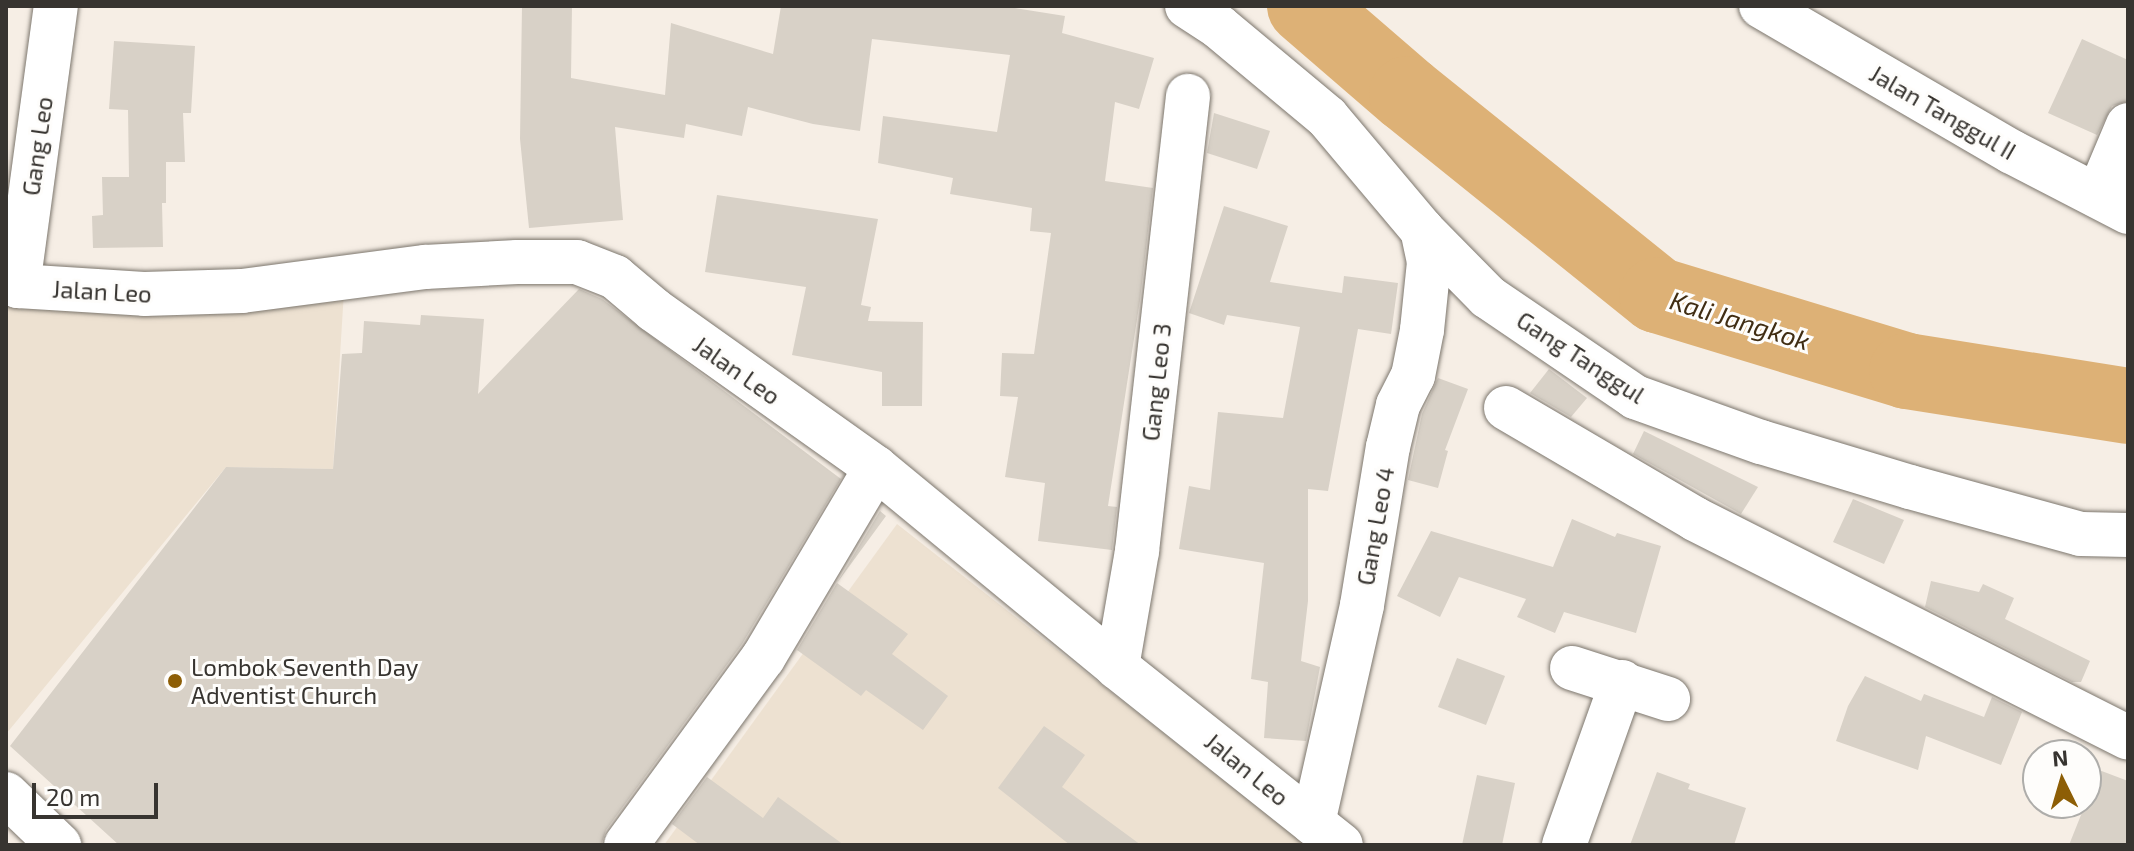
<!DOCTYPE html>
<style>
body{margin:0}
#map{position:relative;width:2134px;height:851px;overflow:hidden;background:#f6eee5;font-family:"Exo 2",sans-serif}
div>[style]{position:absolute}
.built>*{inset:0;background:#ede1d1}
.river>*{height:76px;margin:-38px;padding:0 38px;transform-origin:38px;border-radius:38px;background:#ddb176}
.building>*{inset:0;background:#d8d1c7}
.roads{filter:drop-shadow(0 0 2px #7c766d) drop-shadow(0 0 2px #7c766d)}
.minor>*{height:44px;margin:-22px;padding:0 22px;transform-origin:22px;border-radius:22px;background:#fff}
.major>*{height:44px;margin:-22px;padding:0 22px;transform-origin:22px;border-radius:22px;background:#fff}
.dots>*{width:22px;height:22px;translate:-50% -50%;box-sizing:border-box;border:4px solid #fefdfb;border-radius:50%}
span{translate:-50% -50%;white-space:nowrap;text-align:center;line-height:1.15;-webkit-text-stroke:6px #fefdfb;paint-order:stroke}
.street-label{font-size:24px;color:#373430}
.poi-label{font-size:24px;color:#373430}
.left{translate:0 -50%;text-align:left}
.water-label{font-size:26px;color:#402d13;font-style:italic}
.frame{position:absolute;inset:0;border:8px solid #373430;pointer-events:none}
.north{position:absolute;left:2022px;top:739px;width:80px;height:80px;box-sizing:border-box;background:#fefdfb;border:2px solid #aeadaa;border-radius:50%;rotate:355deg;font-size:22px;font-weight:700;line-height:32px;text-align:center;color:#373430}
.north::after{content:'';display:block;margin:auto;width:28px;height:36px;background:#8d5e06;clip-path:polygon(50% 0,100% 100%,50% 72%,0 100%)}
.scale{position:absolute;left:32px;top:783px;width:126px;height:36px;box-sizing:border-box;border:4px solid #373430;border-top:0;padding-left:10px;font-size:24px;line-height:28px;white-space:nowrap;color:#373430;-webkit-text-stroke:6px #fefdfb;paint-order:stroke}
</style>
<div id="map">
<div class="built">
<i style="clip-path:polygon(344px 291px,333px 469px,226px 467px,6px 734px,6px 297px,35px 309px,185px 316px)"></i>
<i style="clip-path:polygon(897px 524px,1306px 845px,664px 845px)"></i>
</div>
<div class="river">
<i style="left:1305px;top:6px;width:135px;rotate:40.8deg"></i>
<i style="left:1407px;top:94px;width:321px;rotate:38.8deg"></i>
<i style="left:1657px;top:295px;width:261px;rotate:16.9deg"></i>
<i style="left:1907px;top:371px;width:224px;rotate:9deg"></i>
</div>
<div class="building">
<i style="clip-path:polygon(522px 6px,572px 6px,571px 78px,665px 95px,671px 23px,773px 54px,781px 6px,1002px 6px,1065px 16px,1062px 33px,1154px 58px,1139px 109px,1115px 102px,1105px 181px,1153px 188px,1140px 300px,1108px 506px,1117px 507px,1112px 550px,1038px 541px,1045px 483px,1005px 477px,1018px 397px,1000px 396px,1002px 353px,1034px 354px,1051px 233px,1030px 231px,1032px 208px,950px 194px,953px 178px,878px 163px,883px 116px,997px 132px,1010px 55px,872px 39px,860px 131px,813px 124px,748px 107px,742px 136px,686px 124px,684px 138px,615px 127px,623px 220px,529px 228px,520px 139px)"></i>
<i style="clip-path:polygon(2082px 39px,2128px 60px,2128px 101px,2112px 106px,2097px 135px,2048px 113px)"></i>
<i style="clip-path:polygon(114px 41px,195px 46px,191px 113px,183px 113px,185px 162px,166px 162px,166px 203px,162px 203px,163px 247px,93px 248px,92px 216px,103px 215px,102px 177px,129px 177px,128px 110px,109px 109px)"></i>
<i style="clip-path:polygon(1214px 113px,1270px 131px,1257px 169px,1207px 153px)"></i>
<i style="clip-path:polygon(717px 195px,878px 219px,861px 305px,871px 307px,868px 321px,923px 322px,922px 406px,882px 406px,882px 372px,792px 355px,806px 287px,705px 272px)"></i>
<i style="clip-path:polygon(1224px 206px,1288px 226px,1270px 282px,1342px 293px,1344px 276px,1398px 283px,1391px 334px,1358px 329px,1328px 491px,1308px 489px,1308px 601px,1301px 661px,1320px 667px,1306px 741px,1264px 738px,1268px 682px,1251px 679px,1264px 563px,1179px 549px,1189px 486px,1210px 490px,1218px 412px,1283px 418px,1300px 327px,1227px 315px,1224px 325px,1189px 313px)"></i>
<i style="clip-path:polygon(579px 289px,602px 299px,841px 479px,742px 644px,606px 830px,601px 845px,119px 845px,10px 746px,226px 467px,333px 469px,342px 354px,362px 353px,364px 321px,420px 325px,421px 315px,484px 319px,478px 394px)"></i>
<i style="clip-path:polygon(1549px 369px,1587px 398px,1571px 417px,1530px 393px)"></i>
<i style="clip-path:polygon(1438px 378px,1468px 389px,1445px 450px,1448px 451px,1438px 488px,1408px 480px,1422px 414px)"></i>
<i style="clip-path:polygon(1644px 431px,1758px 487px,1741px 514px,1633px 454px)"></i>
<i style="clip-path:polygon(1853px 499px,1904px 520px,1884px 564px,1833px 542px)"></i>
<i style="clip-path:polygon(880px 511px,886px 516px,837px 583px,908px 634px,892px 654px,948px 696px,923px 730px,866px 690px,861px 696px,797px 650px)"></i>
<i style="clip-path:polygon(1572px 519px,1615px 537px,1617px 533px,1661px 546px,1636px 633px,1564px 612px,1555px 633px,1517px 617px,1526px 599px,1459px 577px,1440px 617px,1397px 596px,1431px 531px,1553px 567px)"></i>
<i style="clip-path:polygon(1931px 581px,1979px 592px,1983px 584px,2014px 598px,2005px 619px,2090px 661px,2081px 682px,2072px 682px,1925px 607px)"></i>
<i style="clip-path:polygon(1457px 658px,1505px 676px,1486px 725px,1438px 707px)"></i>
<i style="clip-path:polygon(1865px 676px,1921px 701px,1924px 694px,1984px 717px,1992px 697px,2022px 712px,2001px 765px,1926px 736px,1918px 770px,1836px 741px,1848px 706px)"></i>
<i style="clip-path:polygon(1044px 726px,1085px 755px,1062px 787px,1141px 845px,1070px 845px,998px 788px)"></i>
<i style="clip-path:polygon(2099px 770px,2128px 781px,2128px 845px,2069px 845px)"></i>
<i style="clip-path:polygon(1657px 772px,1690px 784px,1688px 789px,1746px 808px,1734px 845px,1630px 845px)"></i>
<i style="clip-path:polygon(1477px 775px,1515px 783px,1502px 845px,1462px 845px)"></i>
<i style="clip-path:polygon(707px 777px,763px 818px,778px 797px,844px 845px,700px 845px,672px 824px)"></i>
</div>
<div class="roads">
<div class="minor">
<i style="left:1187px;top:6px;width:38px;rotate:33deg"></i>
<i style="left:1219px;top:27px;width:141px;rotate:39.8deg"></i>
<i style="left:1327px;top:117px;width:148px;rotate:49.9deg"></i>
<i style="left:1422px;top:230px;width:94px;rotate:45.4deg"></i>
<i style="left:1488px;top:297px;width:178px;rotate:34.2deg"></i>
<i style="left:1635px;top:397px;width:134px;rotate:19.7deg"></i>
<i style="left:1761px;top:442px;width:156px;rotate:16.8deg"></i>
<i style="left:1910px;top:487px;width:177px;rotate:15.4deg"></i>
<i style="left:2081px;top:534px;width:47px;rotate:1.2deg"></i>
<i style="left:1761px;top:6px;width:290px;rotate:30.2deg"></i>
<i style="left:2012px;top:152px;width:131px;rotate:27.3deg"></i>
<i style="left:2098px;top:196px;width:77px;rotate:-67.1deg"></i>
<i style="left:6px;top:282px;width:13px;rotate:18deg"></i>
<i style="left:18px;top:286px;width:126px;rotate:3.6deg"></i>
<i style="left:144px;top:294px;width:98px;rotate:-1.8deg"></i>
<i style="left:242px;top:291px;width:185px;rotate:-7.5deg"></i>
<i style="left:425px;top:267px;width:92px;rotate:-3.1deg"></i>
<i style="left:517px;top:262px;width:60px"></i>
<i style="left:577px;top:262px;width:41px;rotate:21.5deg"></i>
<i style="left:615px;top:277px;width:51px;rotate:40.2deg"></i>
<i style="left:654px;top:310px;width:272px;rotate:35.4deg"></i>
<i style="left:876px;top:468px;width:313px;rotate:39.5deg"></i>
<i style="left:1117px;top:667px;width:286px;rotate:38.5deg"></i>
<i style="left:18px;top:286px;width:283px;rotate:-82.3deg"></i>
<i style="left:1506px;top:408px;width:219px;rotate:30.4deg"></i>
<i style="left:1695px;top:519px;width:485px;rotate:26.8deg"></i>
<i style="left:1117px;top:667px;width:118px;rotate:-80.2deg"></i>
<i style="left:1137px;top:551px;width:458px;rotate:-83.6deg"></i>
<i style="left:1572px;top:668px;width:101px;rotate:17.9deg"></i>
<i style="left:1313px;top:823px;width:223px;rotate:-77.3deg"></i>
<i style="left:1362px;top:605px;width:160px;rotate:-80.7deg"></i>
<i style="left:1388px;top:447px;width:43px;rotate:-76.6deg"></i>
<i style="left:1398px;top:405px;width:33px;rotate:-63deg"></i>
<i style="left:1413px;top:376px;width:47px;rotate:-78.9deg"></i>
<i style="left:1422px;top:330px;width:68px;rotate:-84.1deg"></i>
<i style="left:1429px;top:262px;width:33px;rotate:-102deg"></i>
<i style="left:626px;top:845px;width:232px;rotate:-53.8deg"></i>
<i style="left:763px;top:658px;width:221px;rotate:-59.3deg"></i>
<i style="left:1564px;top:845px;width:173px;rotate:-70.4deg"></i>
</div>
<div class="major">
<i style="left:6px;top:794px;width:74px;rotate:43.9deg"></i>
</div>
</div>
<div class="dots">
<i style="left:175px;top:681px;background:#8d5e06"></i>
</div>
<div class="street-label">
<span style="left:1943px;top:112px;rotate:30deg">Jalan Tanggul II</span>
<span style="left:37px;top:146px;rotate:-82deg">Gang Leo</span>
<span style="left:102px;top:291px;rotate:3deg">Jalan Leo</span>
<span style="left:1581px;top:357px;rotate:33deg">Gang Tanggul</span>
<span style="left:737px;top:370px;rotate:35deg">Jalan Leo</span>
<span style="left:1156px;top:382px;rotate:-84deg">Gang Leo 3</span>
<span style="left:1375px;top:526px;rotate:-80deg">Gang Leo 4</span>
<span style="left:1247px;top:769px;rotate:39deg">Jalan Leo</span>
</div>
<div class="poi-label">
<span class="left" style="left:191px;top:681px">Lombok Seventh Day<br>Adventist Church</span>
</div>
<div class="water-label">
<span style="left:1740px;top:320px;rotate:17deg">Kali Jangkok</span>
</div>
<div class="frame"></div>
<div class="north">N</div>
<div class="scale">20 m</div>
</div>
